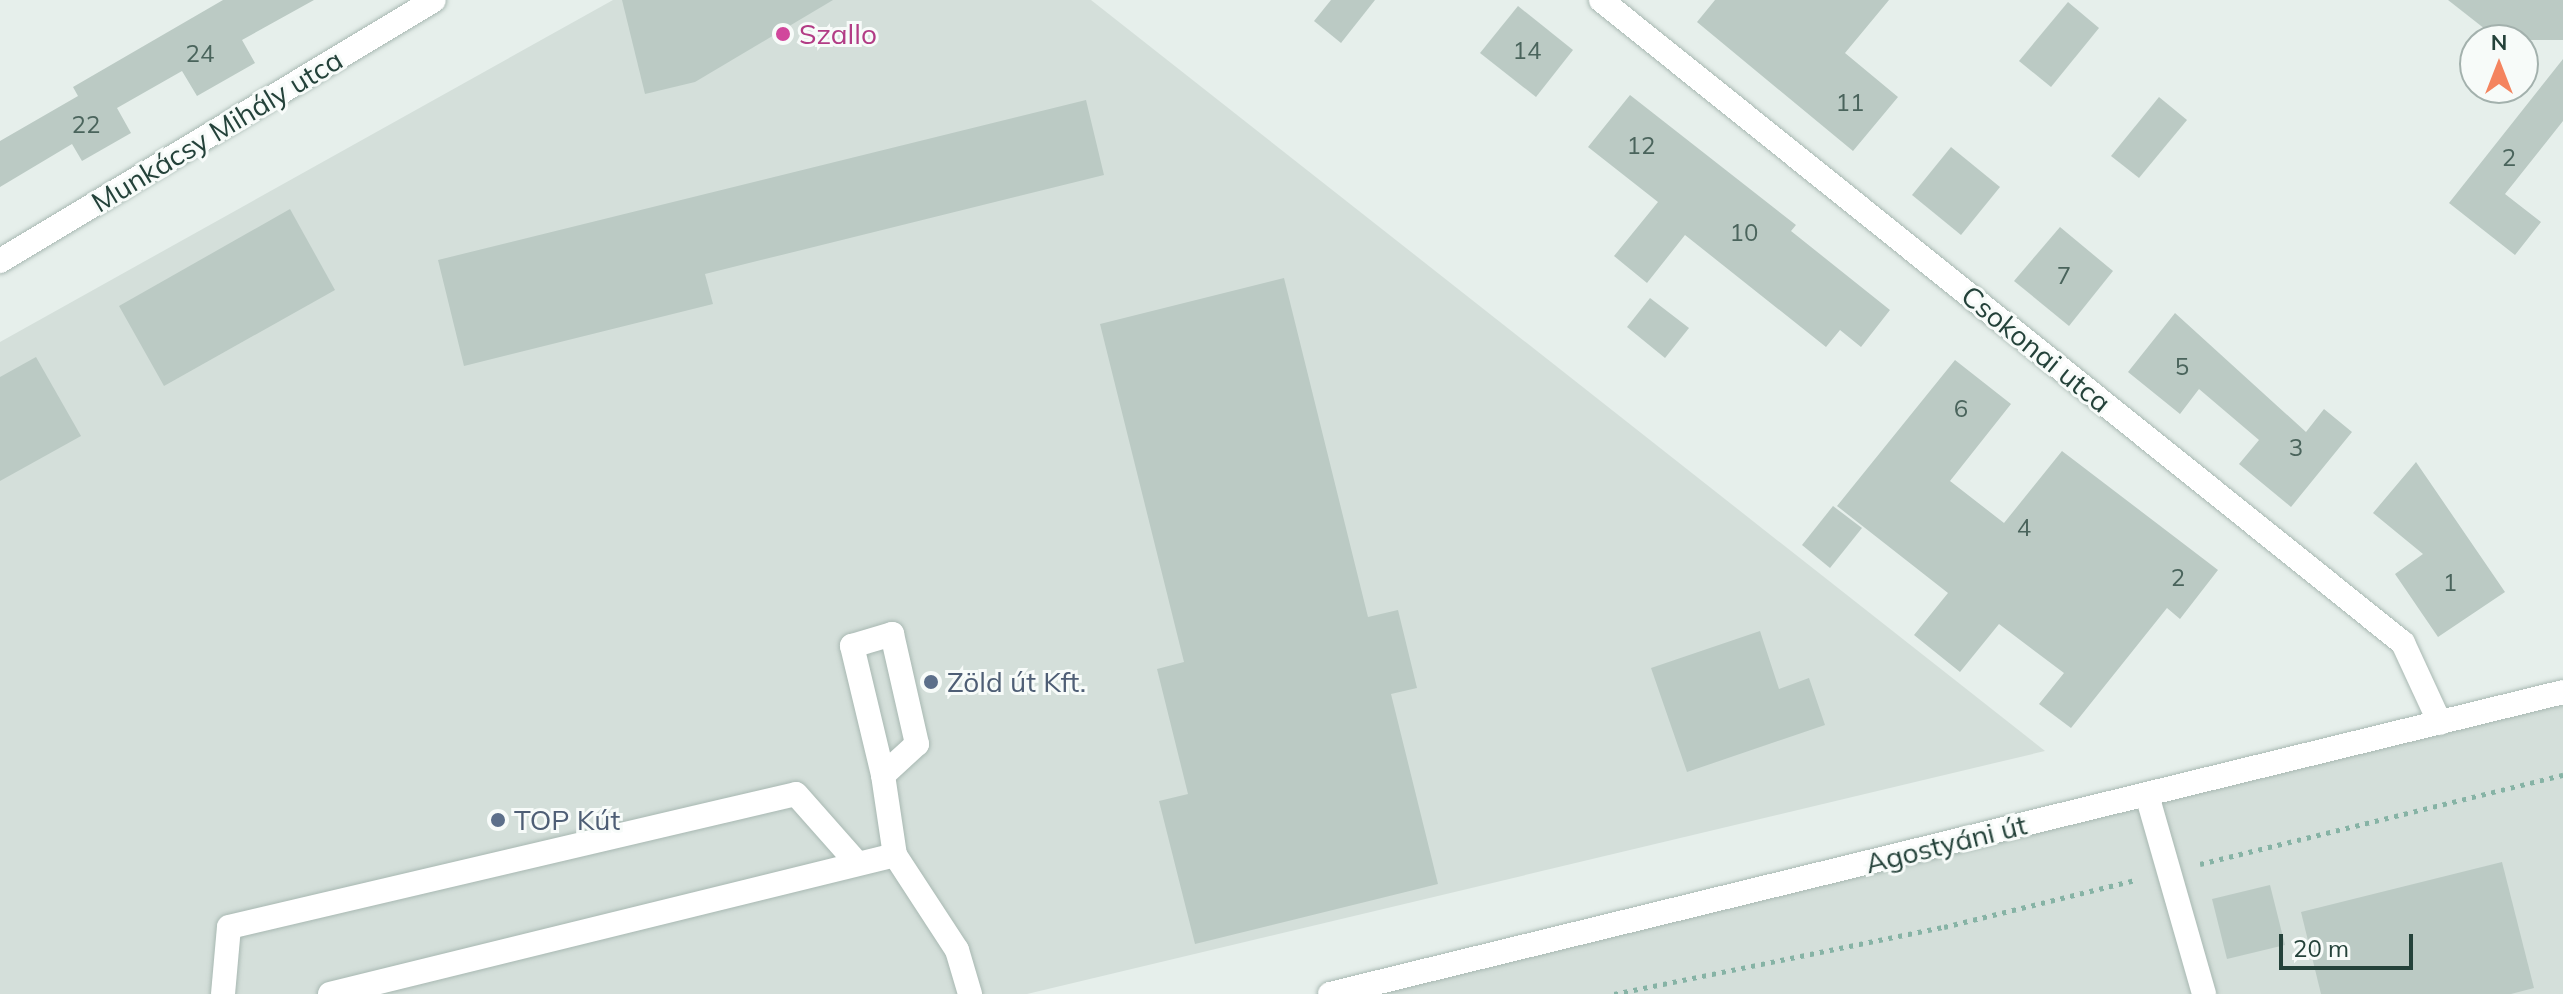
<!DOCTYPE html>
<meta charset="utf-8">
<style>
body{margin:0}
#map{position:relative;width:2563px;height:994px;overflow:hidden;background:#e6efeb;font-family:Mulish,sans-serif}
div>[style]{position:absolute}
.built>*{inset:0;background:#d4dfda}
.building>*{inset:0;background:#bbcac4}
.path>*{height:5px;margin-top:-2.5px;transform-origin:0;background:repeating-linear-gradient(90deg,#86b3a5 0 4px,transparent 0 10px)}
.roads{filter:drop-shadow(0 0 2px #a8b8b2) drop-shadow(0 0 2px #a8b8b2)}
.lane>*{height:24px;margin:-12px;padding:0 12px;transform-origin:12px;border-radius:12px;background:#fff}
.street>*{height:24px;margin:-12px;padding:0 12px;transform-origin:12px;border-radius:12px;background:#fff}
.secondary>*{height:24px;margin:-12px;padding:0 12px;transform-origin:12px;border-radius:12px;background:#fff}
.dots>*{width:22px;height:22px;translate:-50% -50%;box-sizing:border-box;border:4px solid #f7fbf9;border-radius:50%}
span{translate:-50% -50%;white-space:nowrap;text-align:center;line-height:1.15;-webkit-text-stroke:6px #f7fbf9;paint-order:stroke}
.number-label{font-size:24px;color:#4a645c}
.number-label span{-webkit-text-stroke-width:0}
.hotel-label{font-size:28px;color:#b23c85}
.left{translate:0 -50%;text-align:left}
.street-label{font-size:28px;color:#24423a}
.service-label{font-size:28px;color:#4e5e75}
.north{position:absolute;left:2459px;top:24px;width:80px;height:80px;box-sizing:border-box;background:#f7fbf9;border:2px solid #a3b1ad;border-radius:50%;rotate:0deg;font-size:22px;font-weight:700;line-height:32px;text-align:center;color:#24423a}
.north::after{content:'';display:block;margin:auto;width:28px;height:36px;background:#f4845f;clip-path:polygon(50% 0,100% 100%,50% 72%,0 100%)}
.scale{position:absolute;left:2279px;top:934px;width:134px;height:36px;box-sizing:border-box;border:4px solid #24423a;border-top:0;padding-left:10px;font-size:24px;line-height:28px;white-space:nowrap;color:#24423a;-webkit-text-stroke:6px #f7fbf9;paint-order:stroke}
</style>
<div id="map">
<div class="built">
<i style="clip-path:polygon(613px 0,1091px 0,2045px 751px,1027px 994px,0 994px,0 342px)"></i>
<i style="clip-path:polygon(2563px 692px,2563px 994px,1330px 994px)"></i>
</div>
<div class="building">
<i style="clip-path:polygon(223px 0,314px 0,242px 40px,255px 63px,197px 96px,182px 71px,117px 108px,131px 133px,82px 161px,72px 144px,0 187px,0 141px,78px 96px,73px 87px)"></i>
<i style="clip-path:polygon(622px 0,833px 0,695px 82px,645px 94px)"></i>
<i style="clip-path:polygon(1331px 0,1375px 0,1341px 43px,1314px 21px)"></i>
<i style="clip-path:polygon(1715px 0,1889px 0,1845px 53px,1898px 97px,1853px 151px,1697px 22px)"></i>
<i style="clip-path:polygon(2448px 0,2563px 0,2563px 40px,2499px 40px)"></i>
<i style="clip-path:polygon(2068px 2px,2099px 28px,2051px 87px,2019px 61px)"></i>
<i style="clip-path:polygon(1518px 6px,1573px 50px,1536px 97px,1480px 53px)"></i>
<i style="clip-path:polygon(2563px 59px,2563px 121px,2505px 194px,2541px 222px,2515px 255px,2449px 203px)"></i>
<i style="clip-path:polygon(1630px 95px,1796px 225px,1791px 231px,1890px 310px,1861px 347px,1840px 330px,1826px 347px,1685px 235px,1647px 283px,1614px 256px,1658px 202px,1588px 147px)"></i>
<i style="clip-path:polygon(2159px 97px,2187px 120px,2139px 178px,2111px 156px)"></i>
<i style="clip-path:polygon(1086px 100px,1104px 175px,705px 274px,713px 304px,464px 366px,438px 260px)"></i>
<i style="clip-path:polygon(1951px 147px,2000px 187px,1961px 235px,1912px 195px)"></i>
<i style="clip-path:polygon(290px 209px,335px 290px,164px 386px,119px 306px)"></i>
<i style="clip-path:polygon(2060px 227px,2113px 271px,2069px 326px,2014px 281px)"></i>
<i style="clip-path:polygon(1284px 278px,1368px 617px,1398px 610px,1417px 688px,1391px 694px,1438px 884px,1195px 944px,1159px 801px,1188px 794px,1157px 669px,1184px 662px,1100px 324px)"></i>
<i style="clip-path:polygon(1650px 298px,1689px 328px,1665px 358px,1627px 327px)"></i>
<i style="clip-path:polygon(2175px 313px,2306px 432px,2324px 409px,2352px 432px,2291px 507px,2239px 464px,2259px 440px,2199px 389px,2180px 414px,2128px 372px)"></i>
<i style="clip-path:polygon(36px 357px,81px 436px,0 481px,0 377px)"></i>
<i style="clip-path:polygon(1955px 360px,2011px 404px,1950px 481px,2004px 523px,2062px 451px,2218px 570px,2180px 619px,2167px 608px,2071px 728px,2039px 704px,2064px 673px,1999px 624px,1960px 672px,1914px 635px,1948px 593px,1837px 506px)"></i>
<i style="clip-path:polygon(2416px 462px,2505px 592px,2438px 637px,2395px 574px,2423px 554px,2373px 513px)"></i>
<i style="clip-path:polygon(1833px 506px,1862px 528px,1830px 568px,1802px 545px)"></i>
<i style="clip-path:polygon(1760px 631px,1779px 689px,1809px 678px,1825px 725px,1687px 772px,1651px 668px)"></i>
<i style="clip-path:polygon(2502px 862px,2534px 988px,2511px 994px,2321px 994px,2301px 912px)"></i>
<i style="clip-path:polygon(2270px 885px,2285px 945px,2227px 959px,2212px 899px)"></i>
</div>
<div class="path">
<i style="left:2200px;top:864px;width:374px;rotate:-13.8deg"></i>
<i style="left:1614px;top:994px;width:337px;rotate:-11.5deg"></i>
<i style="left:1944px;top:927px;width:198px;rotate:-13.8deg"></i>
</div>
<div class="roads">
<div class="lane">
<i style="left:883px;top:775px;width:133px;rotate:-103.5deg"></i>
<i style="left:852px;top:646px;width:42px;rotate:-16.7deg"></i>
<i style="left:892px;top:634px;width:113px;rotate:77.2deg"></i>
<i style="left:917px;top:744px;width:46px;rotate:137.6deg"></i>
<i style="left:883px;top:775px;width:81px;rotate:81.5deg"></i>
<i style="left:2147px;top:795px;width:207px;rotate:74deg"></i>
<i style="left:223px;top:994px;width:67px;rotate:-84.9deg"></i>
<i style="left:229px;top:927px;width:582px;rotate:-13.2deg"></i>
<i style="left:796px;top:794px;width:92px;rotate:48.5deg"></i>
<i style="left:330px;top:994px;width:582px;rotate:-13.82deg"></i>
<i style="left:895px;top:855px;width:113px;rotate:56.9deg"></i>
<i style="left:957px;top:950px;width:46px;rotate:73.5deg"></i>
</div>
<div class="street">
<i style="left:1601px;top:0;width:1028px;rotate:38.72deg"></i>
<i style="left:2403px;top:643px;width:88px;rotate:65.2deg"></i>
<i style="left:0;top:261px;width:506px;rotate:-31.02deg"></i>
</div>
<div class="secondary">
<i style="left:1330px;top:994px;width:1269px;rotate:-13.76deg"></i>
</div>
</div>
<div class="dots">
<i style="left:783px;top:34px;background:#d1479c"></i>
<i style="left:931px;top:682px;background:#5c6f8a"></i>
<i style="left:498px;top:820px;background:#5c6f8a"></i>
</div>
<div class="number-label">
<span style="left:1527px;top:51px">14</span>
<span style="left:200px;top:54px">24</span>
<span style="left:1850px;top:103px">11</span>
<span style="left:86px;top:125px">22</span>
<span style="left:1641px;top:146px">12</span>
<span style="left:2509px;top:158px">2</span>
<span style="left:1744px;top:233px">10</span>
<span style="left:2064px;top:276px">7</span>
<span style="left:2182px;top:367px">5</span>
<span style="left:1961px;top:409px">6</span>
<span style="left:2296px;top:448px">3</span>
<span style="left:2024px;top:528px">4</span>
<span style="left:2178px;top:578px">2</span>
<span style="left:2450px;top:583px">1</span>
</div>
<div class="hotel-label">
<span class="left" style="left:799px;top:34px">Szallo</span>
</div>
<div class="street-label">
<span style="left:217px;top:131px;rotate:-31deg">Munkácsy Mihály utca</span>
<span style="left:2036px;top:349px;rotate:39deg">Csokonai utca</span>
<span style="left:1946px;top:844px;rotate:-14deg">Agostyáni út</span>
</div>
<div class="service-label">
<span class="left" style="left:947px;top:682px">Zöld út Kft.</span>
<span class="left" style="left:514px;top:820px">TOP Kút</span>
</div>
<div class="north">N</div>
<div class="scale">20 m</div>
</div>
